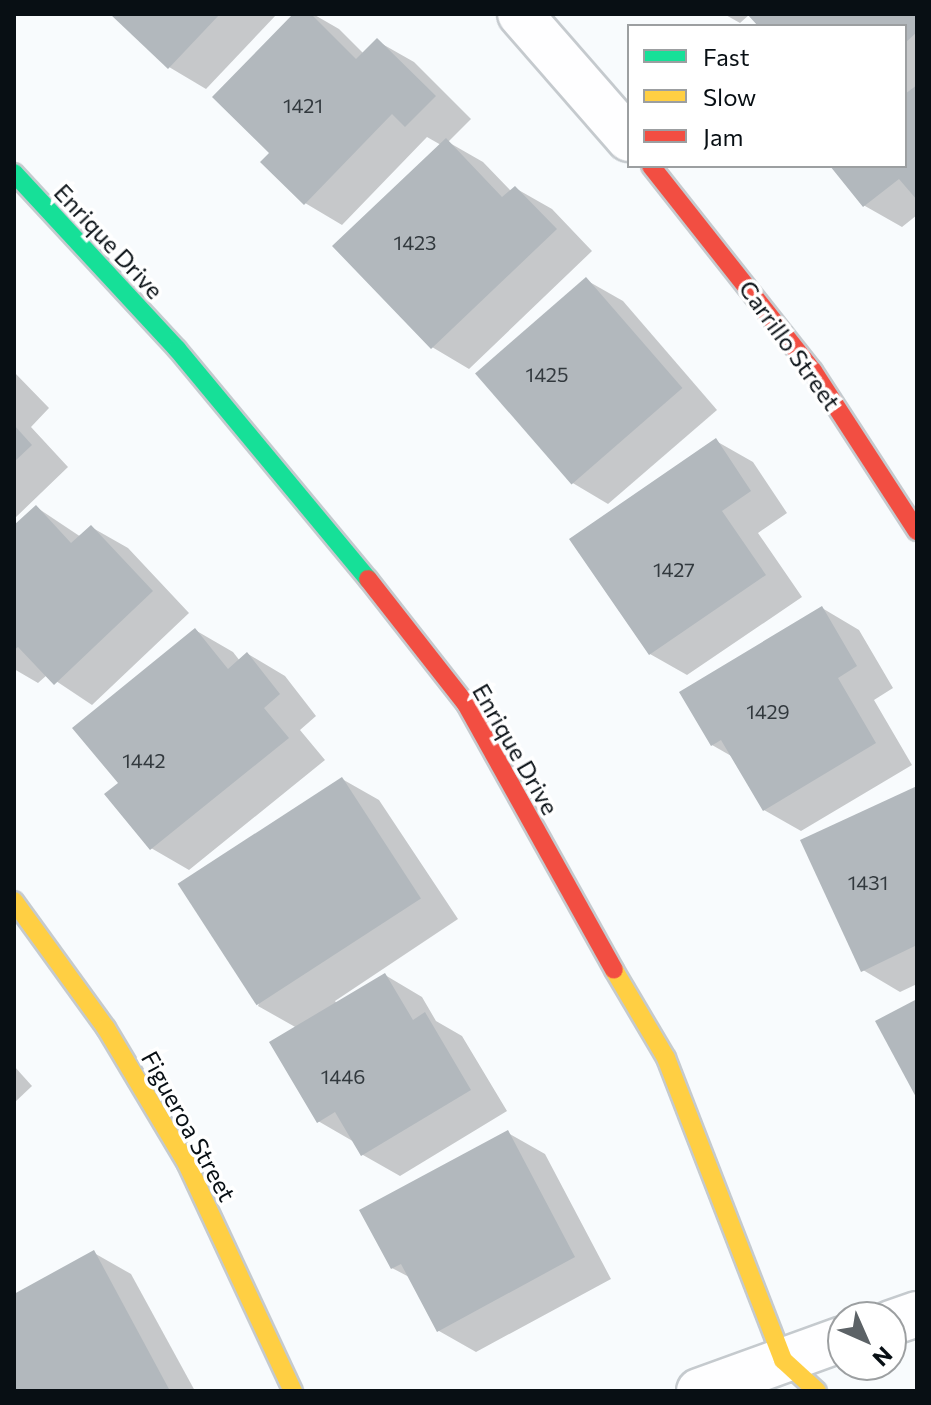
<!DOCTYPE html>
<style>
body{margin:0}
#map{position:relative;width:931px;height:1405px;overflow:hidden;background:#f8fbfd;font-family:Commissioner,sans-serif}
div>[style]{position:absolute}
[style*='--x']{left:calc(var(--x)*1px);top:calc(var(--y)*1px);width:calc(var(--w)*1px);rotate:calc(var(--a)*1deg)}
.shadow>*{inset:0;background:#0003}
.building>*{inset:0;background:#b2b8bd;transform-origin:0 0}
.roads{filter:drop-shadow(2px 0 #c5cace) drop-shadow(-2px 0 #c5cace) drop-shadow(0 2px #c5cace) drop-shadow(0 -2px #c5cace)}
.street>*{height:44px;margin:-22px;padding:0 22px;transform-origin:22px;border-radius:22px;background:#fefeff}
.fast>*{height:18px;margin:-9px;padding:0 9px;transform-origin:9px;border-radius:9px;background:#16e098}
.slow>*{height:18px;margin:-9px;padding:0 9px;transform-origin:9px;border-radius:9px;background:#ffcf43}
.jam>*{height:18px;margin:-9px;padding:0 9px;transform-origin:9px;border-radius:9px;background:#f24e42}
span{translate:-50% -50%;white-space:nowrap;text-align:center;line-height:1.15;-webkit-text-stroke:7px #fff;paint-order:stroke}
.number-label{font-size:20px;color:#32393e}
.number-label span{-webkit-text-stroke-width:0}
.street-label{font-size:24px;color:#080f14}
.frame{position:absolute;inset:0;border:16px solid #080f14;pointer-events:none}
.legend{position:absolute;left:627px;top:24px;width:280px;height:144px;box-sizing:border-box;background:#fff;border:2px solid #9c9fa1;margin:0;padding:10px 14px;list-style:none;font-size:24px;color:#080f14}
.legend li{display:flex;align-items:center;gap:16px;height:40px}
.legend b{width:40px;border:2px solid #9c9fa1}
.north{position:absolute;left:827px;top:1301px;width:80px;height:80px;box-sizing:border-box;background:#fff;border:2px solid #9c9fa1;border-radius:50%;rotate:135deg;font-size:22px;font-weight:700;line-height:32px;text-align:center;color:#080f14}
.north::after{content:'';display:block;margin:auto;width:28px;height:36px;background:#5c6266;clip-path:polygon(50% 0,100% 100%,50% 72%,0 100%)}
</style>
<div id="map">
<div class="shadow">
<i style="clip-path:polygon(113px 14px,277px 14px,206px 89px,169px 67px)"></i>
<i style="clip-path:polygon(296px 14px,313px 14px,339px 29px,364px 54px,377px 41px,414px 62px,471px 119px,448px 142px,483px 162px,511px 191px,515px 188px,552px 209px,592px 251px,469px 369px,432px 347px,441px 145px,427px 137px,342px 225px,305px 203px,272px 153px)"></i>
<i style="clip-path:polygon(724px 14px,750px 14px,740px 23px)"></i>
<i style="clip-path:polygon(750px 14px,917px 14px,917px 215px,902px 227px,865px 206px,832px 166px,905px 166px,905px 26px,761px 26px)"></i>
<i style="clip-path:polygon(586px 280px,623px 301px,717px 410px,608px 504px,571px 482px)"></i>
<i style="clip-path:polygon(14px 372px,49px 408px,31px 427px,68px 467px,14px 519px)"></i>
<i style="clip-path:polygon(716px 441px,753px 462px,787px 513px,758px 533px,802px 597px,687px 675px,650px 654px)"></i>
<i style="clip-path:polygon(36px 507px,81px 537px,91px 527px,128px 548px,189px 613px,92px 705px,47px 675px,38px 683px,14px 669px,14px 528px)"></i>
<i style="clip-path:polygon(822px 608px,859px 630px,893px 688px,874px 700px,912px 765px,801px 831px,764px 810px,733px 757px,712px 745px)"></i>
<i style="clip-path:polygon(195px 630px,233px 652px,240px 661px,248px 654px,285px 676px,316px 716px,300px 730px,325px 760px,189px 870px,151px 848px,120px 783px)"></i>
<i style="clip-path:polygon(342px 779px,379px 800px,458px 919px,335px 1001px,337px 1004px,385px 975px,422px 997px,436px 1021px,462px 1036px,507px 1111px,400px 1176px,363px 1155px,356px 1143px,318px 1121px,297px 1028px,258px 1006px)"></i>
<i style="clip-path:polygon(917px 788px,917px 984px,900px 992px,863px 970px)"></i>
<i style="clip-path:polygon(14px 1066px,32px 1086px,14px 1103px)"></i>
<i style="clip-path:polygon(508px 1133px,545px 1154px,611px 1279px,476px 1352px,439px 1331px,411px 1278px,392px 1268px)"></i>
<i style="clip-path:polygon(94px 1253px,131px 1274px,195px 1391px,14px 1391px,14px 1296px)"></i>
</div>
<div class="building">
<i style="clip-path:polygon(110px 14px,220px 14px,168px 69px)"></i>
<i style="clip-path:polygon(293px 14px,311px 14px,356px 59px,377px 38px,436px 96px,405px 127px,392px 114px,304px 205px,260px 162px,269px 153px,212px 97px)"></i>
<i style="clip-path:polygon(747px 14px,917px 14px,917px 32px,905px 43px,905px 26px,758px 26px)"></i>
<i style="clip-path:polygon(917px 85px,917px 200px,899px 179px,863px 207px,830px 166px,905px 166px,905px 94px)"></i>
<i style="clip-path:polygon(446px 138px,502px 197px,515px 186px,557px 229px,431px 349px,332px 246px)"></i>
<i style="left:586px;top:277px;width:147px;height:147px;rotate:49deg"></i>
<i style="clip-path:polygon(14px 425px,32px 445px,14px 462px)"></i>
<i style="clip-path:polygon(716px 438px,751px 491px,722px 511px,766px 575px,649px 655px,569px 539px)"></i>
<i style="clip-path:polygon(36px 505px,71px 543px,91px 525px,153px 591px,54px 685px,18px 647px,14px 650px,14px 525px)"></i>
<i style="clip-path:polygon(822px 606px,857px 666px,838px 678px,876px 743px,763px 811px,721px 740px,711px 746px,679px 692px)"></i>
<i style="clip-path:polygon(195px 628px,228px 669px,247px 652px,280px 694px,264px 708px,289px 738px,150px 850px,104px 794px,118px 783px,72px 728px)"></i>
<i style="left:342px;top:777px;width:145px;height:196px;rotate:57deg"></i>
<i style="clip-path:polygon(917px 786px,917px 945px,861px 972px,800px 840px)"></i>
<i style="clip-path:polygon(385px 973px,413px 1020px,425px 1012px,471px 1090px,361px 1156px,335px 1112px,317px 1123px,269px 1042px)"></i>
<i style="clip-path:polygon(917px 999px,917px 1099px,875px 1021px)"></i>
<i style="clip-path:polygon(508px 1130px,575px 1257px,437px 1332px,401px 1264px,391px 1269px,359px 1210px)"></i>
<i style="clip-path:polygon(94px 1250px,170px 1391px,14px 1391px,14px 1294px)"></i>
</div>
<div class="roads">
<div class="street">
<i style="--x:520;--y:14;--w:166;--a:48.9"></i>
<i style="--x:891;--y:1323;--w:28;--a:-19"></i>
<i style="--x:699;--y:1391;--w:153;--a:-19.9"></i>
</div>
<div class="fast">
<i style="--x:14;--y:173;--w:240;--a:47.2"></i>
<i style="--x:177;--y:349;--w:299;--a:50.3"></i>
</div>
<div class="slow">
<i style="--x:14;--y:901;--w:157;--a:54.1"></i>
<i style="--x:106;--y:1028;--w:158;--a:59.2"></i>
<i style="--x:187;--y:1164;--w:251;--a:65"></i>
<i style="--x:614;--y:970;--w:102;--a:59.4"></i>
<i style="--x:666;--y:1058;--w:324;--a:68.8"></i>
<i style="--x:783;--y:1360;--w:46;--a:42.4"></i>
</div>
<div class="jam">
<i style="--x:651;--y:166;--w:261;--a:51.7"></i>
<i style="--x:813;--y:371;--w:191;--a:57"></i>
<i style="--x:368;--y:579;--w:159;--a:51.9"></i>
<i style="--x:466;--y:704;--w:304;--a:60.9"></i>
</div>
</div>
<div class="number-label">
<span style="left:303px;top:105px">1421</span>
<span style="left:415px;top:242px">1423</span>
<span style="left:547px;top:374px">1425</span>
<span style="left:674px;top:569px">1427</span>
<span style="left:768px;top:711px">1429</span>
<span style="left:144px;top:760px">1442</span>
<span style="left:868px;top:882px">1431</span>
<span style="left:343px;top:1076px">1446</span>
</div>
<div class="street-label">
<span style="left:109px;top:241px;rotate:47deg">Enrique Drive</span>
<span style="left:790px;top:345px;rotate:54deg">Carrillo Street</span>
<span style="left:516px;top:749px;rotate:60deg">Enrique Drive</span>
<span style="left:189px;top:1126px;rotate:61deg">Figueroa Street</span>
</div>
<div class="frame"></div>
<ul class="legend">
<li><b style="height:10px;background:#16e098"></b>Fast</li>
<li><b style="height:10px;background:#ffcf43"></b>Slow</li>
<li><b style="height:10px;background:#f24e42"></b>Jam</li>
</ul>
<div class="north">N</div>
</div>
